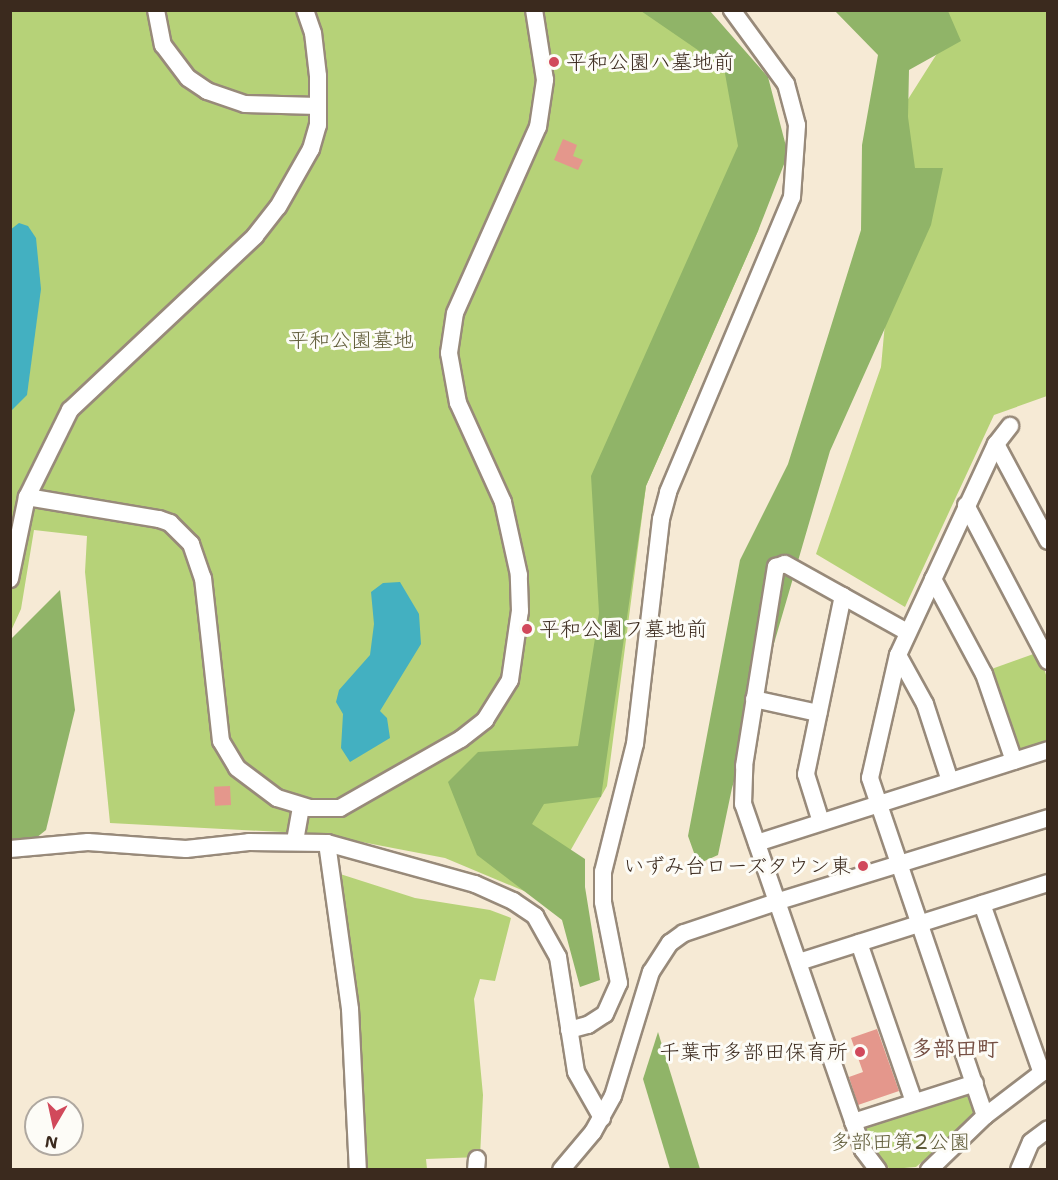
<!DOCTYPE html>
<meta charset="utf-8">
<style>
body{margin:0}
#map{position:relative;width:1058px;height:1180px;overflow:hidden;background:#f6ead5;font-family:"Shantell Sans","Klee One",sans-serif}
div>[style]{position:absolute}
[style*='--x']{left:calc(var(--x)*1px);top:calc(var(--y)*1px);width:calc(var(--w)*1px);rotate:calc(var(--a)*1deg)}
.green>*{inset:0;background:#b6d278}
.forest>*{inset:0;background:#90b468}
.water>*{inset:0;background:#43b0c1}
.building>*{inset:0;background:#e4978c;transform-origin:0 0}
.roads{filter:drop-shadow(2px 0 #988a7a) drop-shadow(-2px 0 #988a7a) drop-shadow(0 2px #988a7a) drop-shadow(0 -2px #988a7a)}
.minor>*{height:16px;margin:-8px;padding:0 8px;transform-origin:8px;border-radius:8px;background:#fff}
.dots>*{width:16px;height:16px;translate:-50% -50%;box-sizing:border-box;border:3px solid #fdfcf7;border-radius:50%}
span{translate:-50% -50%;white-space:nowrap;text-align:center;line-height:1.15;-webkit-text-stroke:6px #fdfcf7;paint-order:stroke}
.poi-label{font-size:21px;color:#3b2a1e}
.left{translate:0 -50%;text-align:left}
.right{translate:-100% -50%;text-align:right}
.park-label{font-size:21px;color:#605c39}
.neighbourhood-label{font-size:22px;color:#765044;font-weight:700}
.frame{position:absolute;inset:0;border:12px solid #3b2a1e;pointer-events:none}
.north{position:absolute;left:24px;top:1096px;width:60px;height:60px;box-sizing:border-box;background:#fdfcf7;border:2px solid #afa8a0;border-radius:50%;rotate:189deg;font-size:16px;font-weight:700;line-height:24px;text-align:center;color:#3b2a1e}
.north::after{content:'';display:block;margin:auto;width:21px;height:27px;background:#d1495b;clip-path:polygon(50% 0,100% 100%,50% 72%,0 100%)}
</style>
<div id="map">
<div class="green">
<i style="clip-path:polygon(11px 11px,685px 11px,754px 85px,777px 162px,758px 231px,646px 486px,607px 786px,543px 899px,445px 858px,320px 834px,110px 823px,85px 572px,87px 536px,34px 530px,21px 609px,11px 631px)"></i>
<i style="clip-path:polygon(940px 11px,1047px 11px,1047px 396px,994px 415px,905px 607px,816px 554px,881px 367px,905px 104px,950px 33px)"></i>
<i style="clip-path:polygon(1039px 652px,1047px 678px,1047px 746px,1018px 755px,986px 671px)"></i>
<i style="clip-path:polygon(337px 873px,415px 898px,490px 910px,511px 918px,495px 981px,480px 979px,474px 999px,483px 1095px,480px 1157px,426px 1159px,427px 1169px,362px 1169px)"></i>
<i style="clip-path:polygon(967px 1090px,976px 1109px,976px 1116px,916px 1167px,892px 1169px,881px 1165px,869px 1152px,863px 1124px)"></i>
</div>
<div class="forest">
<i style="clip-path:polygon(641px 11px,710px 11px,768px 77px,788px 154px,758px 231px,646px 486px,601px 797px,544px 804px,532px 824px,585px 859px,585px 887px,600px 980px,580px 987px,562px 920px,477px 855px,448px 782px,478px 752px,578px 746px,599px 613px,591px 476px,738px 146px,724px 68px)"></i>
<i style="clip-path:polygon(835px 11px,948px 11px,961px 41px,909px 70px,908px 117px,915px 168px,943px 168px,931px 225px,830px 451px,732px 788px,718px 855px,698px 864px,688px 836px,740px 560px,788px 464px,861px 230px,862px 145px,878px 55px)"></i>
<i style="clip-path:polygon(60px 590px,75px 710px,46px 830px,11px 858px,11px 639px)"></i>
<i style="clip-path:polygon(658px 1032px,700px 1169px,670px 1169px,643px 1079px)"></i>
</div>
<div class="water">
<i style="clip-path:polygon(19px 223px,28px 226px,36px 238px,41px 289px,27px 395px,11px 411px,10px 230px)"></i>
<i style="clip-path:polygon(400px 582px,419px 614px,421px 644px,380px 711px,387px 718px,390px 738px,350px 762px,341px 748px,343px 714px,336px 702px,339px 690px,370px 655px,374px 624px,371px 592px,383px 583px)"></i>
</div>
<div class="building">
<i style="clip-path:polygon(563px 139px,577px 145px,573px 156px,583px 160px,578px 170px,554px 160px)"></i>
<i style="left:230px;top:786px;width:19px;height:16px;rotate:87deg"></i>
<i style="clip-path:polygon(877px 1029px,899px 1091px,858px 1105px,849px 1077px,863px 1072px,851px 1038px)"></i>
</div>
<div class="roads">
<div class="minor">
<i style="--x:156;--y:10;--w:36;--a:79"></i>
<i style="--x:163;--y:45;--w:41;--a:52.9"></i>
<i style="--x:188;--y:78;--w:23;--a:34"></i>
<i style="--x:207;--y:91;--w:40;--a:18.9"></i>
<i style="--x:245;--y:104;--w:73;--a:1.6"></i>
<i style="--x:996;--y:444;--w:110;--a:61.8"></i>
<i style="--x:27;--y:497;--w:134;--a:9.5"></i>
<i style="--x:159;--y:519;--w:12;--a:20"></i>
<i style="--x:170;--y:523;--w:30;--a:45"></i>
<i style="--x:191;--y:544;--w:36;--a:71"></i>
<i style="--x:203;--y:578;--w:164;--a:83.7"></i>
<i style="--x:221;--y:741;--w:31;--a:59"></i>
<i style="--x:237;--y:768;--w:50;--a:36.9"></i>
<i style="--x:277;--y:798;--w:34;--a:17"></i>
<i style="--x:309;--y:808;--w:31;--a:0"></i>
<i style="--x:340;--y:808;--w:139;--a:-29.7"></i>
<i style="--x:461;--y:739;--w:31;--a:-38"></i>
<i style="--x:485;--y:720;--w:47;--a:-58"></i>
<i style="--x:510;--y:680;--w:70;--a:-81.8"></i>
<i style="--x:520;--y:611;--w:36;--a:-92"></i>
<i style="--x:519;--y:575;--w:75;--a:-102.4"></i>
<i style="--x:503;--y:502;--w:109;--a:-114.4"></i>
<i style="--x:458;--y:403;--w:51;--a:-100.2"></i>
<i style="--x:449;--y:353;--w:40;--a:-81.5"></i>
<i style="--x:455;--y:313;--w:204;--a:-66"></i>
<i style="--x:538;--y:127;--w:48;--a:-81.5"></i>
<i style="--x:545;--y:80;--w:71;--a:-98.9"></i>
<i style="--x:966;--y:505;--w:176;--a:62.3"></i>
<i style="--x:10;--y:579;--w:84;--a:-78.3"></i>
<i style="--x:27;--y:497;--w:97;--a:-63.7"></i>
<i style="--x:70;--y:410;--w:254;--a:-43.2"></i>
<i style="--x:255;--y:236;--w:37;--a:-52"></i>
<i style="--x:278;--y:207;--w:67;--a:-60.4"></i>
<i style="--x:311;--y:149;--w:25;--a:-74"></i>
<i style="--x:318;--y:125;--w:49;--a:-90"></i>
<i style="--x:318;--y:76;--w:43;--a:-96.6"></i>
<i style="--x:313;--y:33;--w:24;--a:-109"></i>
<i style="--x:933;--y:579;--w:108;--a:61.8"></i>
<i style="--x:984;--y:674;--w:92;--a:71"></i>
<i style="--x:898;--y:655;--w:56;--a:61.1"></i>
<i style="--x:925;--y:704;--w:81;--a:72"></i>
<i style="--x:754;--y:699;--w:66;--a:12.3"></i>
<i style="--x:821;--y:822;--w:50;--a:-107.4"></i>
<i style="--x:806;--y:774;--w:182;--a:-78.3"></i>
<i style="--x:295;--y:841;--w:35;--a:-80"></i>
<i style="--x:327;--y:843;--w:168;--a:82.1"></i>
<i style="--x:350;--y:1009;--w:161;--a:87.2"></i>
<i style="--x:757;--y:843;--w:305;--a:-17.7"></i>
<i style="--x:10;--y:849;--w:78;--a:-5.1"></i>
<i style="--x:88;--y:842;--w:98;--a:4.1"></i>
<i style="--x:186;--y:849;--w:63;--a:-6.3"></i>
<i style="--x:249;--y:842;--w:78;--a:0.7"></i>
<i style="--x:327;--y:843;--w:154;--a:15.5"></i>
<i style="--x:475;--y:884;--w:42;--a:24.1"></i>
<i style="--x:513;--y:901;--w:27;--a:34"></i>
<i style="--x:535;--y:916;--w:47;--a:60.7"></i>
<i style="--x:558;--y:957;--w:116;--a:81.1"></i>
<i style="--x:576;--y:1072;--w:53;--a:60.5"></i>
<i style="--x:982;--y:904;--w:179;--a:70.5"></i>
<i style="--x:859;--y:943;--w:168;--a:70.9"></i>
<i style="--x:799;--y:962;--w:261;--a:-17.6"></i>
<i style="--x:569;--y:1030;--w:20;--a:-15"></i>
<i style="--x:588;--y:1025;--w:20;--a:-33"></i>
<i style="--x:605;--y:1014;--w:34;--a:-66"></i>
<i style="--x:619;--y:983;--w:83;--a:-101.2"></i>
<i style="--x:603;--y:902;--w:30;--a:-90"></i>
<i style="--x:603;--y:872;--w:132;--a:-76"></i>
<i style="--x:635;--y:744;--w:226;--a:-83.4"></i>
<i style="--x:661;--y:519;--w:28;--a:-75"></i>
<i style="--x:668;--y:492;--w:320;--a:-67.2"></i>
<i style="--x:792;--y:197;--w:72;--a:-86"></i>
<i style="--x:797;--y:125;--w:42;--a:-105"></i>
<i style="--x:786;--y:84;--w:92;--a:-126.1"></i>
<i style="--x:985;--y:1116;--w:357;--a:-108.8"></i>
<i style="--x:870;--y:778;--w:126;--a:-77.2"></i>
<i style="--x:898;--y:655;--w:233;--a:-65.1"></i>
<i style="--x:996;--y:444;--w:23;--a:-52"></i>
<i style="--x:853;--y:1122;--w:128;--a:-17.7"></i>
<i style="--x:476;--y:1170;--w:11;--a:-85"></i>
<i style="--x:561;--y:1170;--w:50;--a:-49.9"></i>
<i style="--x:593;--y:1132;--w:41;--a:-60.9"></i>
<i style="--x:613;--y:1096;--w:130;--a:-73"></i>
<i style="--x:651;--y:972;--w:35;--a:-57"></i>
<i style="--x:670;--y:943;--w:17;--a:-36"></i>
<i style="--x:684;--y:933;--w:100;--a:-18.6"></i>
<i style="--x:779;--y:901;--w:282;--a:-17.1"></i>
<i style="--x:878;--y:1170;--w:25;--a:-127"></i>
<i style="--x:863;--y:1150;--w:366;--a:-109.1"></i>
<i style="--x:743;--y:804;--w:38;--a:-88"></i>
<i style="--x:744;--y:766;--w:202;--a:-80.9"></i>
<i style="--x:776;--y:567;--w:9;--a:-18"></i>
<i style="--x:785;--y:564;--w:140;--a:29.1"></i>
<i style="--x:929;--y:1170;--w:78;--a:-44"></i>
<i style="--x:985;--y:1116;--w:79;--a:-37.3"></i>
<i style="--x:1019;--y:1170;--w:30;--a:-67"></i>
<i style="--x:1031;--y:1142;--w:21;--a:-37"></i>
</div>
</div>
<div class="dots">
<i style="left:554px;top:62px;background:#d1495b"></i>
<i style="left:527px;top:629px;background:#d1495b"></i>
<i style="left:863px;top:866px;background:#d1495b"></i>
<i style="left:860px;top:1052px;background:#d1495b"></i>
</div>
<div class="poi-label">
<span class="left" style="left:566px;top:62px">平和公園ハ墓地前</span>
<span class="left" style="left:539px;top:629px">平和公園フ墓地前</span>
<span class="right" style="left:851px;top:866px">いずみ台ローズタウン東</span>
<span class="right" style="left:848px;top:1052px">千葉市多部田保育所</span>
</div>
<div class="park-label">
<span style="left:351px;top:340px">平和公園墓地</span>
<span style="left:900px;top:1142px">多部田第2公園</span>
</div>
<div class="neighbourhood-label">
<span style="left:955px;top:1049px">多部田町</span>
</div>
<div class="frame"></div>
<div class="north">N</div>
</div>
